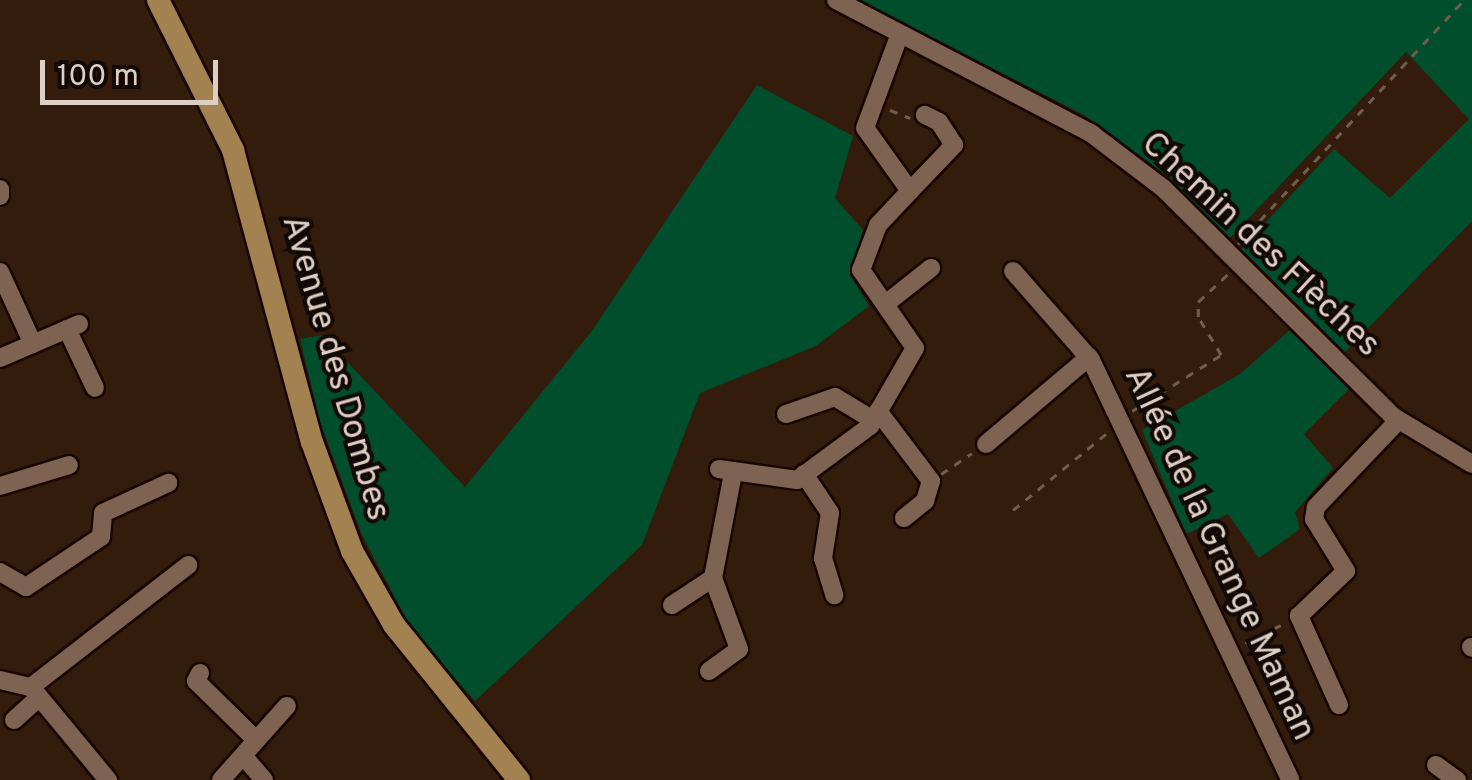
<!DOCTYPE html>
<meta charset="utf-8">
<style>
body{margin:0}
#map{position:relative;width:1472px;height:780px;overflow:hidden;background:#331c0c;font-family:Overpass,sans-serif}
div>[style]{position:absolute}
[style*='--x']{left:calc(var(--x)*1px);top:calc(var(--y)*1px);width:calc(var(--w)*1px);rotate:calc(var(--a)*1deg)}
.green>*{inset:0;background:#004e2c}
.path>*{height:2.5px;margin-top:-1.25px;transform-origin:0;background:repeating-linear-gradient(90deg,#715d4f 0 8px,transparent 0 16px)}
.roads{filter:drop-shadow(2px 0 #190600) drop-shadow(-2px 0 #190600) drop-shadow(0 2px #190600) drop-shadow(0 -2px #190600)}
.minor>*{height:18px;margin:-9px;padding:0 9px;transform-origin:9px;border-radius:9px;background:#7e6352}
.major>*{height:22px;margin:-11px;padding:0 11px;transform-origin:11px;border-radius:11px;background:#a28251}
span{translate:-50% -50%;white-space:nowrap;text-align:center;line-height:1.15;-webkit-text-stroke:8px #130904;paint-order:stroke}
.street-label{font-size:35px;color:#decfc5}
.scale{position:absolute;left:40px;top:60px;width:178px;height:45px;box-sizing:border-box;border:5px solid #decfc5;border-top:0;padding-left:12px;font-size:30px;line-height:35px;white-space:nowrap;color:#decfc5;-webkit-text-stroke:8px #130904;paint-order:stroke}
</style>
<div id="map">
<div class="green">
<i style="clip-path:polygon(859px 0,1472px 0,1472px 221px,1345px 352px,1241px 249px,1334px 149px,1390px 198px,1469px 119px,1406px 52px,1230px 238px,1163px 173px,1084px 115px)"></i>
<i style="clip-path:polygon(757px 85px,853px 136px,835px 198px,863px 230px,850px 275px,869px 306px,816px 346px,700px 393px,642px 545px,475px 701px,412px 630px,362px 535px,320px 422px,300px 339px,322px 335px,465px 487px,591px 332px)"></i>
<i style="clip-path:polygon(1292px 328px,1351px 387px,1304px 434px,1333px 468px,1295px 512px,1300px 529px,1259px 558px,1228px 514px,1186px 534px,1142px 430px,1240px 374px)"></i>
</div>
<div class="path">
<i style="--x:890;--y:110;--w:22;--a:22"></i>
<i style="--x:1238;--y:244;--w:333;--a:-47.2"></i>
<i style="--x:1132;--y:411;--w:105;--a:-32.2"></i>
<i style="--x:1221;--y:355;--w:44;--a:-121.2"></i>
<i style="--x:1198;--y:317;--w:15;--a:-90"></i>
<i style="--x:1198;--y:302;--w:41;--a:-43"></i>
<i style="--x:941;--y:474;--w:37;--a:-34"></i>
<i style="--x:1013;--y:510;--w:122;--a:-39.3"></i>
<i style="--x:1245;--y:643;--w:47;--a:-26.6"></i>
</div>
<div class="roads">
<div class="minor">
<i style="--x:836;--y:0;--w:289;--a:27.6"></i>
<i style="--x:1092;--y:134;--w:89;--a:37.3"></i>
<i style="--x:1163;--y:188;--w:325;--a:44.8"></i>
<i style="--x:1394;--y:417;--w:91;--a:31.1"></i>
<i style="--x:0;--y:189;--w:7;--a:90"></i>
<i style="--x:910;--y:191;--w:64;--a:-46.3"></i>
<i style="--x:954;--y:145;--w:27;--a:-123"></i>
<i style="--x:939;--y:122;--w:16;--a:-153"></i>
<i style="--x:1013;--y:271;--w:118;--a:48.8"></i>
<i style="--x:1091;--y:360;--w:465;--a:64.6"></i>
<i style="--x:0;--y:272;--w:79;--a:65.4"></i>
<i style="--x:888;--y:302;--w:55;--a:-38.3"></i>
<i style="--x:67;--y:329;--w:65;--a:64.6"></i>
<i style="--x:0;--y:358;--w:86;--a:-23.3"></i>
<i style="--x:878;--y:411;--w:88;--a:52.9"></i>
<i style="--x:931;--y:481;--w:21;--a:107"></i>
<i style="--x:925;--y:501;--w:27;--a:141"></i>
<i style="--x:786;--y:414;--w:52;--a:-19.1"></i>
<i style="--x:835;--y:397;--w:44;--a:31.2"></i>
<i style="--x:986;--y:444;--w:135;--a:-40.2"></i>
<i style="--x:719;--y:469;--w:79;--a:8"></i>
<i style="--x:797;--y:480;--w:91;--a:-36.5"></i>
<i style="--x:870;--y:426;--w:90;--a:-60"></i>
<i style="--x:915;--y:348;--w:95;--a:-124.7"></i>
<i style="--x:861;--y:270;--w:48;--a:-69.3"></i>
<i style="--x:878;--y:225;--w:47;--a:-46.7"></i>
<i style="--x:910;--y:191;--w:77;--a:-125.5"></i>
<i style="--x:865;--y:128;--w:98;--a:-69.7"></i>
<i style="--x:804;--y:474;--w:47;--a:56.3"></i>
<i style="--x:830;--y:513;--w:46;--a:98.8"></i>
<i style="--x:823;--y:558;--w:39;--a:73"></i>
<i style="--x:0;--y:486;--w:72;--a:-16.9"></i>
<i style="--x:0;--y:572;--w:30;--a:30"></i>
<i style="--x:26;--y:587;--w:90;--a:-33.7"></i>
<i style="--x:101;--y:537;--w:24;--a:-85"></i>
<i style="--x:103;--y:513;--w:72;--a:-24.8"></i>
<i style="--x:672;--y:605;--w:49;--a:-33.4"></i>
<i style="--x:1471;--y:647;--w:1;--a:45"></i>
<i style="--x:709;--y:671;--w:37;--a:-36"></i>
<i style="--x:739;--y:649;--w:76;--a:-110.1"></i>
<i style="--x:713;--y:578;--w:107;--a:-79.2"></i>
<i style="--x:200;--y:673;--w:9;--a:117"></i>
<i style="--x:196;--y:681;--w:83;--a:44.5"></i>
<i style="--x:0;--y:680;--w:32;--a:13"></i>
<i style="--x:31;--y:687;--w:121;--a:50.4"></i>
<i style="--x:31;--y:687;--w:199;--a:-37.8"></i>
<i style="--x:1339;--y:705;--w:98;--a:-114.2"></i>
<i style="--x:1299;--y:616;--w:65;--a:-43.8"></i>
<i style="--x:1346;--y:571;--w:61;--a:-121.6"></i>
<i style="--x:1314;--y:519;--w:12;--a:-81"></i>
<i style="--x:1316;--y:507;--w:119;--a:-46.4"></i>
<i style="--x:14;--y:720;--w:28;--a:-42"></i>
<i style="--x:245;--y:758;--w:29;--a:49"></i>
<i style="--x:1436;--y:765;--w:26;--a:36"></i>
<i style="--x:221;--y:780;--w:99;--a:-48.3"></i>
</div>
<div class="major">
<i style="--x:158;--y:0;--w:168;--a:63.4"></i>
<i style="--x:233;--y:150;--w:302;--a:74.9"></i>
<i style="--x:312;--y:442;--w:116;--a:69.8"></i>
<i style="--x:352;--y:551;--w:85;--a:60.4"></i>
<i style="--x:394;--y:625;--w:199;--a:51.1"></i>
</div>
</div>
<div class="street-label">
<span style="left:1260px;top:245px;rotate:43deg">Chemin des Flèches</span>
<span style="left:335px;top:368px;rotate:74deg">Avenue des Dombes</span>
<span style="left:1219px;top:554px;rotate:65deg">Allée de la Grange Maman</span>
</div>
<div class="scale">100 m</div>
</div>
